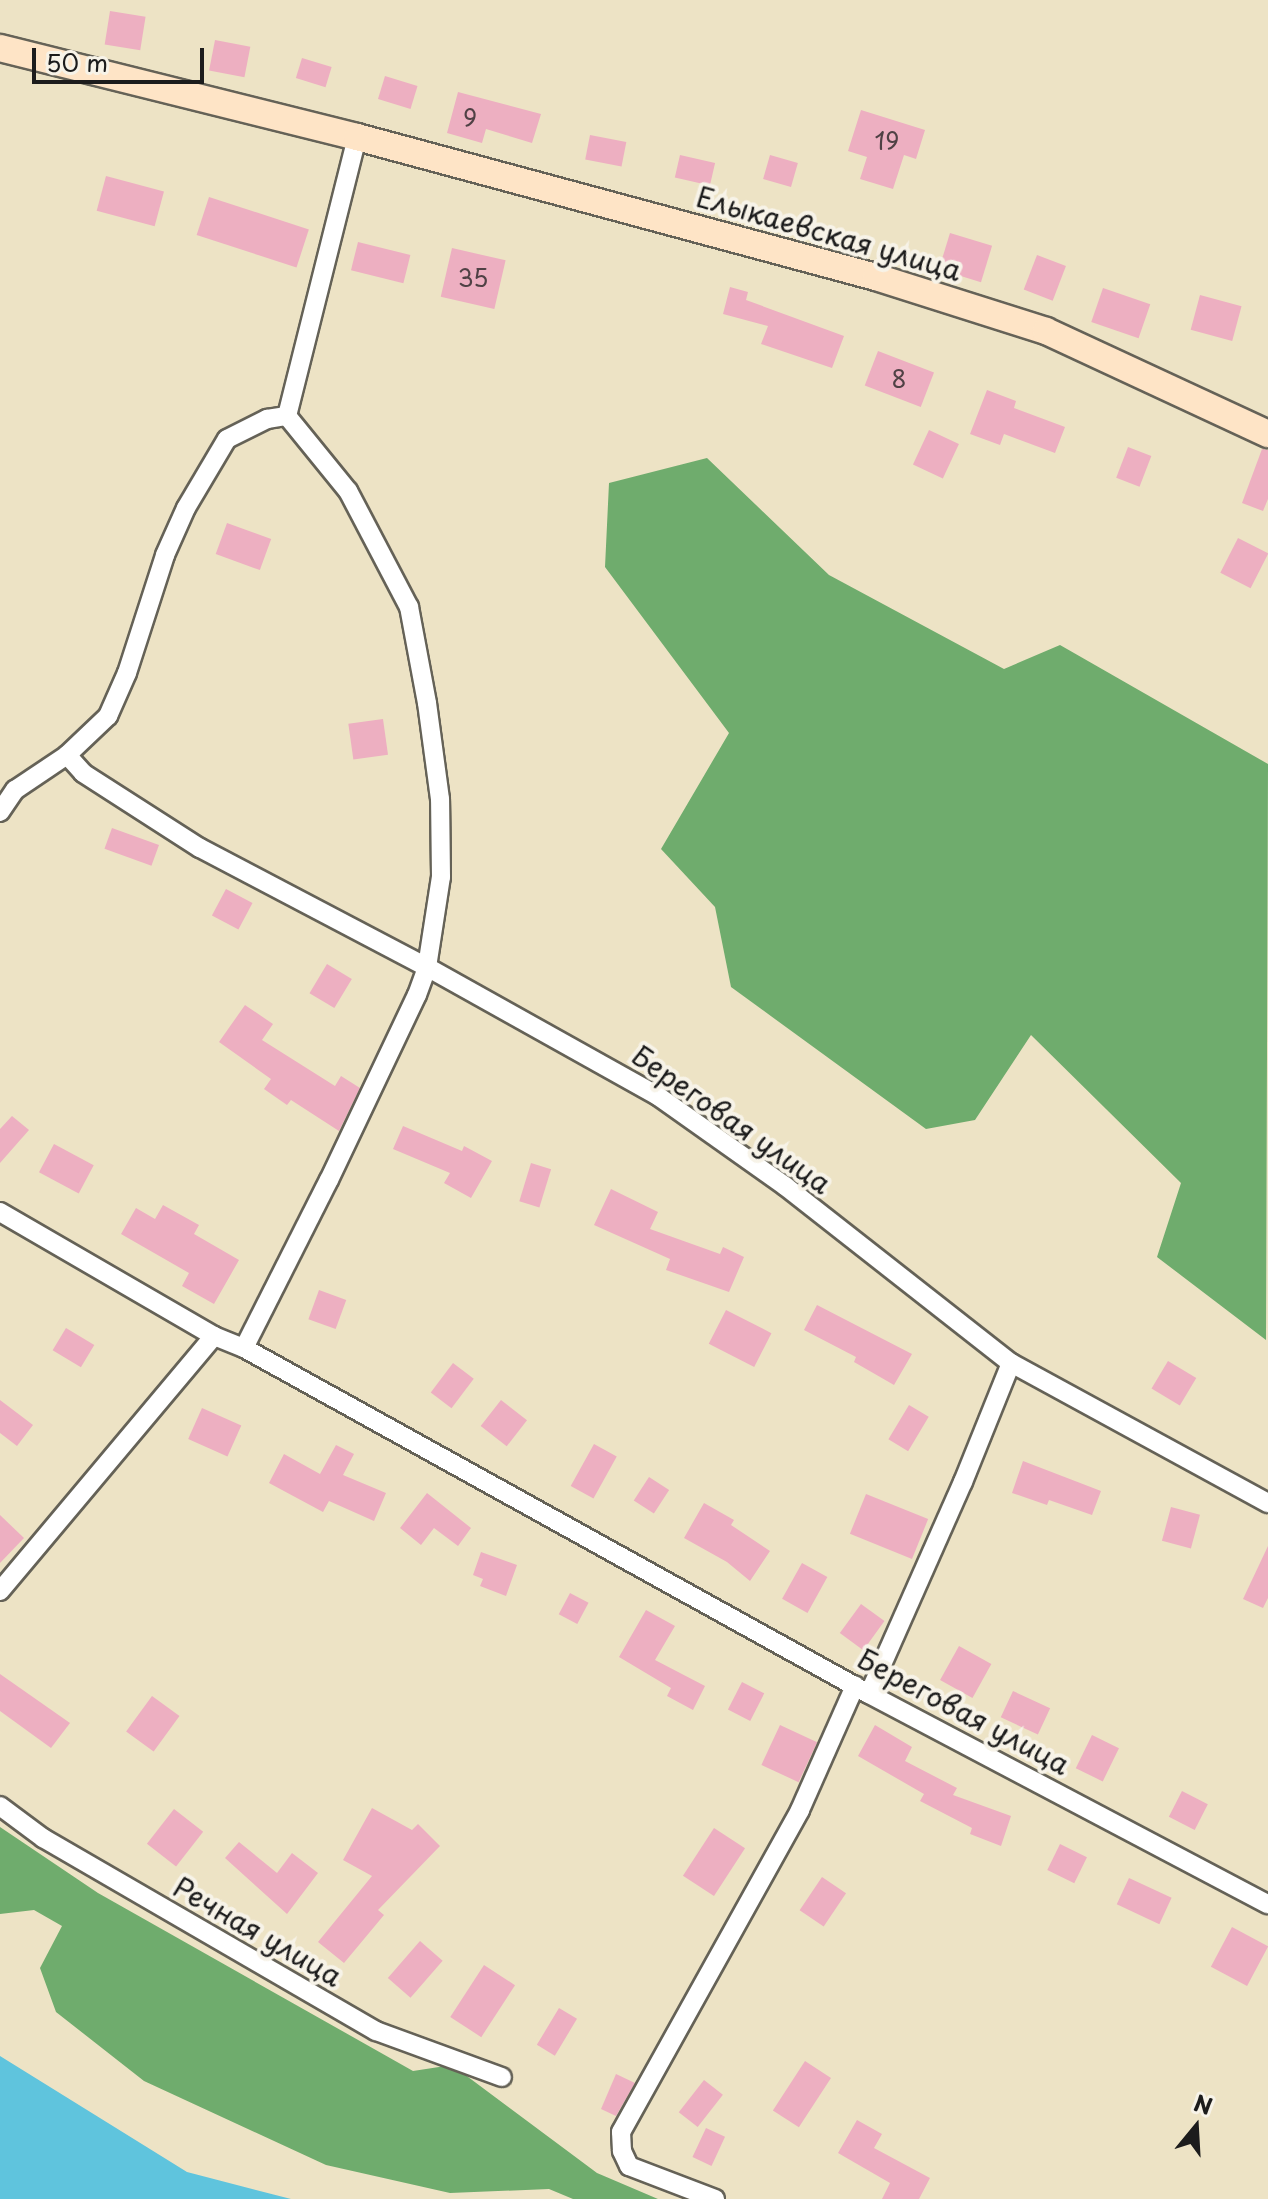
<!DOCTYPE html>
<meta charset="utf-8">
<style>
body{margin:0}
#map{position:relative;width:1268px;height:2199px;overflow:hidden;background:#ede3c5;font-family:"Playpen Sans",sans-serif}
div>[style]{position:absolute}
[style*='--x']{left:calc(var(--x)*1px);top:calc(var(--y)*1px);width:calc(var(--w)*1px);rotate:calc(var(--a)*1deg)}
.forest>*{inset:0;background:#6fac6d}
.water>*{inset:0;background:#5fc4dd}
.building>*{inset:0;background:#edafc1;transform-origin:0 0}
.roads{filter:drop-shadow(2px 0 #656257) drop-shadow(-2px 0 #656257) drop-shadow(0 2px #656257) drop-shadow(0 -2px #656257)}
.street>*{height:18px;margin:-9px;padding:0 9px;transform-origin:9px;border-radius:9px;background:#fff}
.secondary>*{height:26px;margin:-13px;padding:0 13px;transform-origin:13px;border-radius:13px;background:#fee4c6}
span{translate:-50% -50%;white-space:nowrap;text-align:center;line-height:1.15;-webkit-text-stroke:8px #f7f3e8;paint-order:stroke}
.number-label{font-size:24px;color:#504145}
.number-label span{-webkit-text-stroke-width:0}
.street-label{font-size:28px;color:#1c1c1c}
.north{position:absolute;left:1156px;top:2087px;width:80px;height:80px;-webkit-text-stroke:6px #f7f3e8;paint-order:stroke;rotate:18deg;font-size:22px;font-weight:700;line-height:32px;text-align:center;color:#1c1c1c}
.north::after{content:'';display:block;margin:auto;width:28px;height:36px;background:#1c1c1c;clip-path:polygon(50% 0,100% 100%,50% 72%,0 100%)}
.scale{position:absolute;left:32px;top:48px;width:172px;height:36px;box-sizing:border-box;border:4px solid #1c1c1c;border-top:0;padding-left:10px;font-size:24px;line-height:28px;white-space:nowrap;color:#1c1c1c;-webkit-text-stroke:6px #f7f3e8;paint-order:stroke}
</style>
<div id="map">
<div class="forest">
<i style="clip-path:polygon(707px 458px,829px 575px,1004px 669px,1060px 645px,1268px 764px,1266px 1340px,1157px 1257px,1181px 1183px,1031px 1035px,975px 1120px,926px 1129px,731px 987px,715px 907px,661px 849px,729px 733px,605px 567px,609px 483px)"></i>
<i style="clip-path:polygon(0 1827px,98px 1893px,413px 2071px,452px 2065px,597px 2173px,658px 2199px,573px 2199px,549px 2189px,450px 2193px,326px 2165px,144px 2081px,56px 2012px,40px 1968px,62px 1926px,34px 1910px,0 1914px)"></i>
</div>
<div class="water">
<i style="clip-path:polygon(0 2056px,187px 2172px,291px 2199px,0 2199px)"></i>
</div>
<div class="building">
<i style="left:110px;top:11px;width:36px;height:34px;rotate:9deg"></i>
<i style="left:215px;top:40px;width:36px;height:31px;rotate:11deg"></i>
<i style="left:302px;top:58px;width:31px;height:21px;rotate:17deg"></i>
<i style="left:385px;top:76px;width:34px;height:24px;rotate:17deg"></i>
<i style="clip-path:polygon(458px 92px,541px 114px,532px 143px,486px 129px,482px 143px,447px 133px)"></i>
<i style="clip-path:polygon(861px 110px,925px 130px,916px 159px,904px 155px,893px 189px,860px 179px,867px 157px,848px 151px)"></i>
<i style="left:590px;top:135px;width:37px;height:25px;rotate:11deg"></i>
<i style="left:680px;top:155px;width:36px;height:23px;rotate:13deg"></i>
<i style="left:770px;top:155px;width:29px;height:25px;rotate:16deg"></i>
<i style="left:106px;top:176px;width:60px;height:36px;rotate:15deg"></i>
<i style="left:209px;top:197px;width:105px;height:40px;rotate:18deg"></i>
<i style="left:950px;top:233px;width:44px;height:38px;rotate:17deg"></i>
<i style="left:358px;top:242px;width:54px;height:29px;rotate:14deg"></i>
<i style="left:452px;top:248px;width:55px;height:50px;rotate:13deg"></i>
<i style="left:1037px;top:255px;width:31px;height:37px;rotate:21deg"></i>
<i style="clip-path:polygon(730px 287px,748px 292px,746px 300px,844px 336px,832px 368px,761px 344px,768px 326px,723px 314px)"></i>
<i style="left:1103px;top:288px;width:50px;height:36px;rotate:19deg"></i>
<i style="left:1200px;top:295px;width:43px;height:36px;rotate:15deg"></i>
<i style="left:878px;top:351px;width:60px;height:37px;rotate:21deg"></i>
<i style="clip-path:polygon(987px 390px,1016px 401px,1014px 408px,1065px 427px,1055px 453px,1004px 434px,1000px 445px,970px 434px)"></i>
<i style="left:929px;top:430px;width:33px;height:38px;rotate:25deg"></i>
<i style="left:1128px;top:447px;width:25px;height:33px;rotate:21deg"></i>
<i style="clip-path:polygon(1262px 449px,1268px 450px,1268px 499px,1263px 511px,1242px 503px)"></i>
<i style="left:227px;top:523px;width:47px;height:33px;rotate:20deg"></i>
<i style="left:1238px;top:538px;width:34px;height:39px;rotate:27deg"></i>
<i style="left:383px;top:719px;width:36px;height:35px;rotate:82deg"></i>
<i style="left:112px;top:828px;width:50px;height:22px;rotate:20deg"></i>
<i style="left:226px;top:889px;width:30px;height:30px;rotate:28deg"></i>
<i style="left:327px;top:964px;width:29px;height:34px;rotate:31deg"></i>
<i style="clip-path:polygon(245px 1005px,273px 1024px,262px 1040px,335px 1086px,341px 1076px,360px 1088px,339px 1131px,291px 1100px,287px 1105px,264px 1089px,271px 1079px,219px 1042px)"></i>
<i style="clip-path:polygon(12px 1116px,29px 1130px,0 1163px,0 1129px)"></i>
<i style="clip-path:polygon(403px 1126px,462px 1151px,464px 1146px,492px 1161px,471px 1198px,444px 1183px,450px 1173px,393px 1149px)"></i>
<i style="left:54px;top:1144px;width:45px;height:32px;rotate:28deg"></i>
<i style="left:531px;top:1163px;width:21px;height:40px;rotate:17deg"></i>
<i style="clip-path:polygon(611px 1189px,658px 1212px,650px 1229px,720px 1254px,723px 1247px,744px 1257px,729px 1292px,666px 1270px,670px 1259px,594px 1225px)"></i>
<i style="clip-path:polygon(163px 1205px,199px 1225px,194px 1234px,239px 1260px,214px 1304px,182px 1286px,189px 1273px,121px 1234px,136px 1208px,155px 1219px)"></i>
<i style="left:319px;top:1290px;width:29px;height:31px;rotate:20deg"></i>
<i style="clip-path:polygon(817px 1305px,912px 1354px,894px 1385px,854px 1362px,856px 1357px,804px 1330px)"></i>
<i style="left:726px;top:1310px;width:51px;height:38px;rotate:27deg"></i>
<i style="left:66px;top:1328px;width:33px;height:26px;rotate:31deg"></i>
<i style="left:1168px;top:1361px;width:33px;height:32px;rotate:31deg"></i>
<i style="left:453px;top:1363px;width:26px;height:37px;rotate:37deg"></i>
<i style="clip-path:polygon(0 1400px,33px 1425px,17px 1446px,0 1433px)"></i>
<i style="left:501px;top:1400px;width:33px;height:33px;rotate:38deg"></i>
<i style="left:909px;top:1405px;width:23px;height:40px;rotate:31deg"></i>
<i style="left:202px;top:1408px;width:43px;height:34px;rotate:24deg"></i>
<i style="left:594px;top:1444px;width:26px;height:48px;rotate:29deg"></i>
<i style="clip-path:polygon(336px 1445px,354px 1454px,343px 1475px,386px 1493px,374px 1521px,329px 1501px,323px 1512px,269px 1483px,284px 1454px,320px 1474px)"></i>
<i style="clip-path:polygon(1023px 1461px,1101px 1491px,1092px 1515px,1049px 1500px,1047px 1505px,1012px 1493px)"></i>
<i style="left:649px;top:1477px;width:24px;height:28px;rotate:33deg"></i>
<i style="clip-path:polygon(427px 1493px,471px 1528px,458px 1546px,434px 1528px,421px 1545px,400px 1528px)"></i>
<i style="left:866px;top:1494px;width:67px;height:43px;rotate:22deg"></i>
<i style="clip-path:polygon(704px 1503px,734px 1520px,731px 1525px,770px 1551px,750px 1581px,727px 1562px,684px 1538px)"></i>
<i style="left:1171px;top:1507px;width:30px;height:35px;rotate:15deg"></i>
<i style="clip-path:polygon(0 1515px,24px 1538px,0 1563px)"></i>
<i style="clip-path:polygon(1268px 1546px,1268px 1598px,1263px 1608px,1243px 1599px)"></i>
<i style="clip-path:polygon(481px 1552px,517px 1565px,506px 1596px,480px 1586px,483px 1579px,473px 1575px)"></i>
<i style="left:802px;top:1563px;width:29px;height:41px;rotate:29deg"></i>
<i style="left:570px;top:1593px;width:21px;height:24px;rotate:28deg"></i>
<i style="left:861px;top:1604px;width:29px;height:36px;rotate:36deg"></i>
<i style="clip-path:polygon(646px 1610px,675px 1626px,655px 1660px,705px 1686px,693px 1710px,667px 1696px,671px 1688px,619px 1657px)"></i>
<i style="left:959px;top:1646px;width:37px;height:39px;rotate:29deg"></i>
<i style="clip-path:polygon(0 1674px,70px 1723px,51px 1748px,0 1711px)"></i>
<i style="left:742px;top:1682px;width:25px;height:31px;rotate:27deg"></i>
<i style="left:1013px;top:1691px;width:41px;height:29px;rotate:25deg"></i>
<i style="left:152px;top:1696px;width:34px;height:44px;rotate:36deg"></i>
<i style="left:780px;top:1725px;width:41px;height:44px;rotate:25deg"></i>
<i style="clip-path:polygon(875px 1725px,912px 1747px,905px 1761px,957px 1788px,953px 1795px,1011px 1816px,1001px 1846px,970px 1834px,972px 1828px,920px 1801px,924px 1794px,858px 1756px)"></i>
<i style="left:1092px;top:1735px;width:30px;height:37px;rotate:26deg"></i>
<i style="left:1182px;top:1791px;width:29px;height:29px;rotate:27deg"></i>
<i style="clip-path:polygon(372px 1808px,412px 1830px,418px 1824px,440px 1846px,378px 1910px,384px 1915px,344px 1963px,318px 1942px,372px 1876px,343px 1860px)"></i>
<i style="left:174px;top:1809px;width:37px;height:44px;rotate:38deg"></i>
<i style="left:714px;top:1828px;width:37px;height:57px;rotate:33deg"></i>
<i style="clip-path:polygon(239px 1842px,277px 1873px,292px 1853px,318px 1873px,287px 1914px,225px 1858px)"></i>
<i style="left:1060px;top:1844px;width:30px;height:29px;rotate:26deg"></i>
<i style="left:822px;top:1877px;width:29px;height:40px;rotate:34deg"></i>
<i style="left:1129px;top:1878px;width:47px;height:29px;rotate:25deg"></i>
<i style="left:1232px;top:1927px;width:41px;height:45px;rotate:28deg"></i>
<i style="left:420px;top:1941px;width:30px;height:49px;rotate:41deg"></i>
<i style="left:484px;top:1965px;width:37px;height:62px;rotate:33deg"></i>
<i style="left:559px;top:2008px;width:21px;height:43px;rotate:31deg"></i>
<i style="left:805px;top:2061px;width:31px;height:59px;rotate:33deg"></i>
<i style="clip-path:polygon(616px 2074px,635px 2083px,616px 2116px,601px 2109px)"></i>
<i style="left:704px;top:2080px;width:24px;height:41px;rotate:38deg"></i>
<i style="clip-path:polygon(857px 2120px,882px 2134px,874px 2148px,930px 2178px,919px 2199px,882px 2199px,890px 2183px,838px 2153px)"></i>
<i style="left:706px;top:2128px;width:21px;height:32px;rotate:25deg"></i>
</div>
<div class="roads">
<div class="street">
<i style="--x:67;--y:755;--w:24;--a:48"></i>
<i style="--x:83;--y:773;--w:139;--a:32.7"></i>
<i style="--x:200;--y:848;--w:256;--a:27.7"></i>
<i style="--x:427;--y:967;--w:265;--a:29.2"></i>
<i style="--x:658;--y:1096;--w:156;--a:35.3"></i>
<i style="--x:785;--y:1186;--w:287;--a:38.1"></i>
<i style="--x:1011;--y:1363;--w:293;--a:28.6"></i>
<i style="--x:0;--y:812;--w:27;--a:-56"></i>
<i style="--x:15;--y:790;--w:63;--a:-33.9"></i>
<i style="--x:67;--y:755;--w:57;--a:-43.6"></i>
<i style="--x:108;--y:716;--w:47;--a:-66.2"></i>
<i style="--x:127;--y:673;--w:124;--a:-72.1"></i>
<i style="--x:165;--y:555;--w:51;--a:-65.9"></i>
<i style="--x:186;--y:508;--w:80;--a:-59.3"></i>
<i style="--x:227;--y:439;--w:45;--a:-26.6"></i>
<i style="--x:267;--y:419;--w:20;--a:-9"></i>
<i style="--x:0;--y:1212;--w:247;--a:30.1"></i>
<i style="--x:214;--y:1336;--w:32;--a:22"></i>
<i style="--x:244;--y:1348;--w:714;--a:28.97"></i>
<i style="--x:869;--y:1694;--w:451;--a:27.8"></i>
<i style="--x:244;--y:1348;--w:188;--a:-63.2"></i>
<i style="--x:329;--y:1180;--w:205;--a:-64.6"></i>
<i style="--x:417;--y:995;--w:30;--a:-70"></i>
<i style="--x:427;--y:967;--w:91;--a:-81.2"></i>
<i style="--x:441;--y:877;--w:78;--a:-90.7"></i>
<i style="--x:440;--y:799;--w:97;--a:-97.7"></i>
<i style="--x:427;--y:703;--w:98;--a:-100.6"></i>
<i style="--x:409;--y:607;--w:131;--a:-117.7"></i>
<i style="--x:348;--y:491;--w:97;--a:-129.1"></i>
<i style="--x:287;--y:416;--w:288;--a:-75.9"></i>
<i style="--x:0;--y:1591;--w:333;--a:-50"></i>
<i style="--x:869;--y:1694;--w:232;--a:-66.1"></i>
<i style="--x:963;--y:1482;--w:128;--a:-68"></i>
<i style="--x:0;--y:1806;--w:54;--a:36.7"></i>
<i style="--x:43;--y:1838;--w:385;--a:30.1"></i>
<i style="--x:376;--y:2031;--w:134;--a:20.1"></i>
<i style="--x:715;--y:2199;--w:92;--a:-159"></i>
<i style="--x:629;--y:2166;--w:17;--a:-115"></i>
<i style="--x:622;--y:2151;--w:19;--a:-93"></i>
<i style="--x:621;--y:2132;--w:368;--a:-60.9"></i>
<i style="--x:800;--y:1810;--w:136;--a:-66.1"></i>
</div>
<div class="secondary">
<i style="--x:0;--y:48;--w:368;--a:14"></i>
<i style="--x:357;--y:137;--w:538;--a:15.1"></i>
<i style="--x:876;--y:277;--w:178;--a:17.6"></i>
<i style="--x:1046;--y:331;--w:245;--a:24.9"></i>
</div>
</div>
<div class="number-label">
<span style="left:470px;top:118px">9</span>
<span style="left:887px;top:141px">19</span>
<span style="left:473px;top:278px">35</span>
<span style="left:899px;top:379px">8</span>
</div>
<div class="street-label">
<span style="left:829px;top:233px;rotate:16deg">Елыкаевская улица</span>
<span style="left:732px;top:1119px;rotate:35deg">Береговая улица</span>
<span style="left:964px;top:1711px;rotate:28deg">Береговая улица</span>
<span style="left:258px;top:1931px;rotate:30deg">Речная улица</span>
</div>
<div class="north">N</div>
<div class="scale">50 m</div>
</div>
